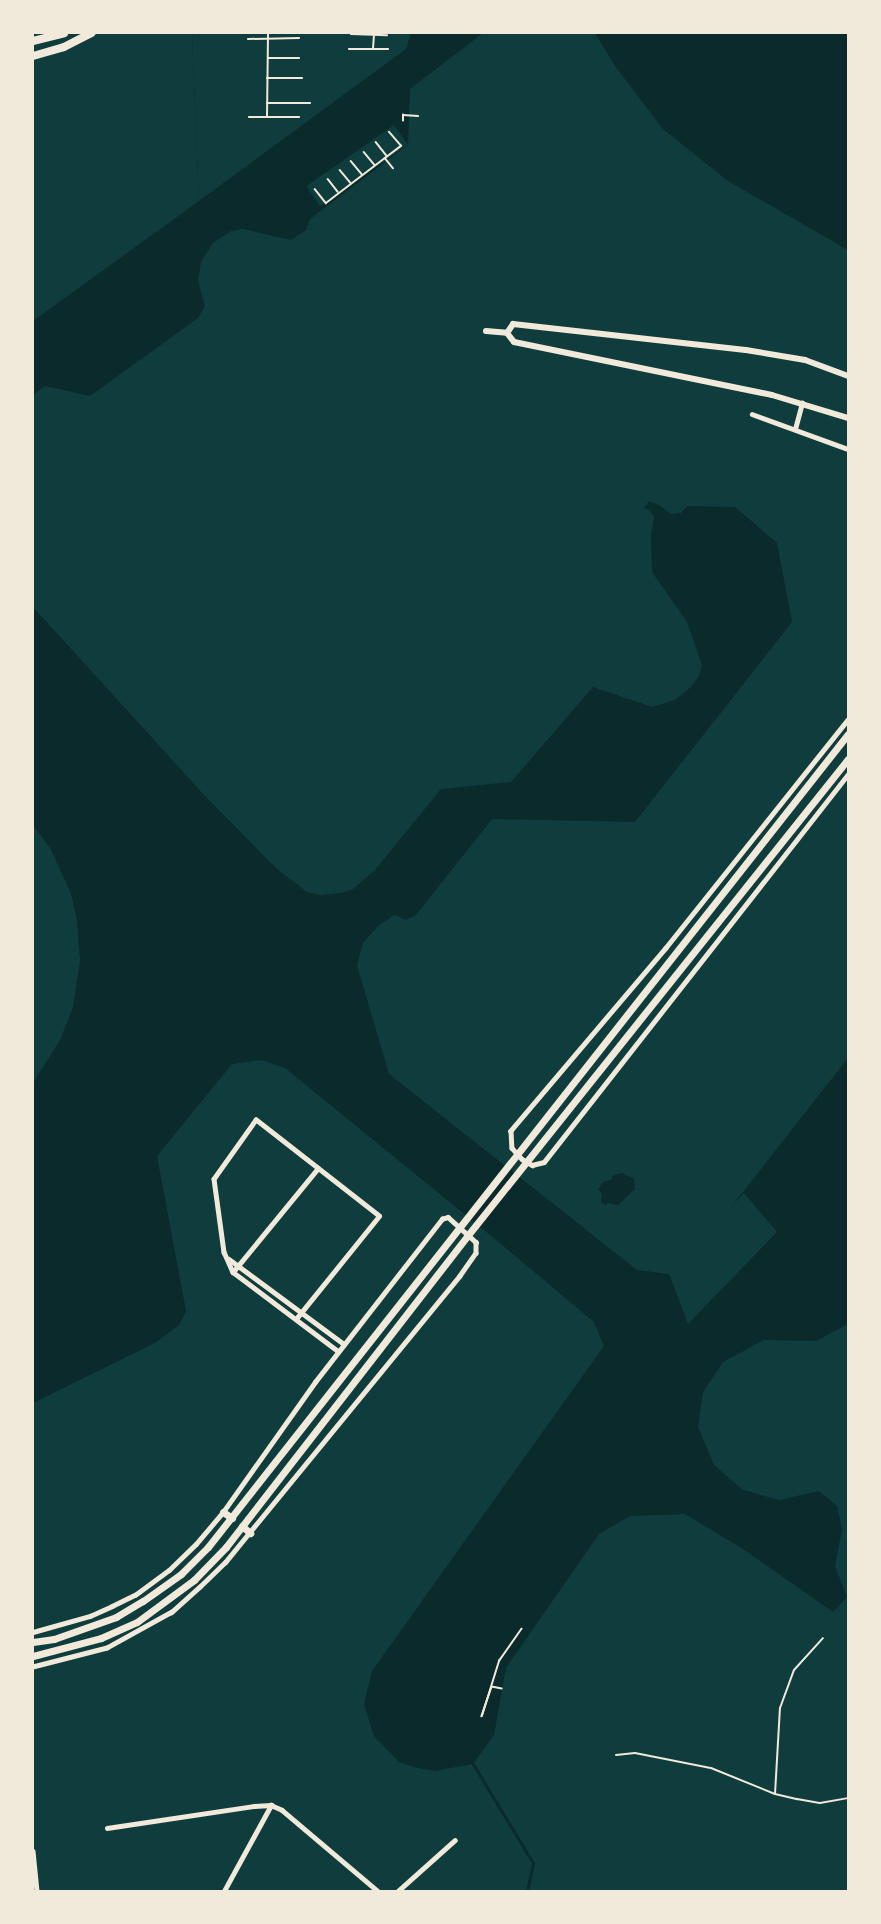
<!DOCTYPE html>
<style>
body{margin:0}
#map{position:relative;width:881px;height:1924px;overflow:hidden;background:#0f3d3e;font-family:"PT Sans Narrow",sans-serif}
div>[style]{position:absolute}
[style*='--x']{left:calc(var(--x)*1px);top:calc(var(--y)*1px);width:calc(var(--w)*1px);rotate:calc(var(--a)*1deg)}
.water>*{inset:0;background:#0a2a2b}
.pier>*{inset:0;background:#0f3d3e;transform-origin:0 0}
.stream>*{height:3px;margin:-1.5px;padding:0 1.5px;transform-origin:1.5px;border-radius:1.5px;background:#0a2a2b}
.path>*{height:1.5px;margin:-0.75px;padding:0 0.75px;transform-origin:0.75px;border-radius:0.75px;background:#f1e9da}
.service>*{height:2px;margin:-1px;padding:0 1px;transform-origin:1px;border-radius:1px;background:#f1e9da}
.minor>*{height:4.5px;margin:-2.25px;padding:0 2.25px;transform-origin:2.25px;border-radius:2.25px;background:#f1e9da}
.tertiary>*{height:6px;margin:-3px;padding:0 3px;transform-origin:3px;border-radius:3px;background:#f1e9da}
.secondary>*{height:7px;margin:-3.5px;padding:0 3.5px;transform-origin:3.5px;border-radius:3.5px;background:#f1e9da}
.primary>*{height:8px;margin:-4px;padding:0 4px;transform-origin:4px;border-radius:4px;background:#f1e9da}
span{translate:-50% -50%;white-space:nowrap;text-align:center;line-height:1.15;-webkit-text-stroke:4.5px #f1e9da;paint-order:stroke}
.frame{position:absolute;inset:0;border:34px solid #f1e9da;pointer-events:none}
</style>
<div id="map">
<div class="water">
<i style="clip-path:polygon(192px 33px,483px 33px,410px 89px,408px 145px,310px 219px,306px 230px,291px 240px,243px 229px,231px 231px,213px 243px,201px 262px,198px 281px,205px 306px,198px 318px,90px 396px,45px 386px,33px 395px,33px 321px,199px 201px)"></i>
<i style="clip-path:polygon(595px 33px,848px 33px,848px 250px,728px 181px,663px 129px,615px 66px)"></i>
<i style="clip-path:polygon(649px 501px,659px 505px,671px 514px,681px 513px,687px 506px,735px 507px,777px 543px,792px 622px,635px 822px,492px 819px,416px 915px,406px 920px,394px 915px,378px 926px,363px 943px,357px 965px,389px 1074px,637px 1270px,669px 1274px,692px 1257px,848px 1058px,848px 1324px,816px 1341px,764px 1340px,723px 1362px,703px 1392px,698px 1427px,714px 1465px,743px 1490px,779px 1500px,819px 1491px,837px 1506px,842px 1529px,835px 1566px,847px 1597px,833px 1612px,743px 1549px,685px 1514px,630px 1516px,599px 1534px,506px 1668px,494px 1735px,473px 1764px,435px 1771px,417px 1768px,399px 1762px,374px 1736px,364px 1704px,372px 1671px,604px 1346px,594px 1322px,495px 1239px,285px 1068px,262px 1060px,232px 1064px,157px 1156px,186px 1311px,179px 1325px,155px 1343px,33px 1403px,33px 1083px,60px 1040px,73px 1007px,80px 960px,77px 921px,71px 893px,50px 848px,33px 825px,33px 607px,205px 796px,276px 868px,307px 892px,320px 895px,341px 893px,353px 889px,375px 870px,441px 789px,511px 782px,593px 687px,652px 707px,675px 700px,691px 687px,699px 676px,702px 665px,687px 622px,652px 572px,651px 535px,654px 517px,650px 510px,644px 508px)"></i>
<i style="clip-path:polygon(622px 1173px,634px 1179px,635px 1189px,618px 1205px,608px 1203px,606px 1206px,601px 1202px,602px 1194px,598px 1189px,603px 1182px,611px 1180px,613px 1175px)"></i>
</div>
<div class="pier">
<i style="clip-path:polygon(192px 33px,411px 33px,406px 49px,199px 201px)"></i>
<i style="left:394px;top:125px;width:24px;height:107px;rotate:55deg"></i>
<i style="clip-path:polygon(744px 1193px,777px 1232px,688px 1324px,669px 1274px)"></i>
</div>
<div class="stream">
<i style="--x:473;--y:1764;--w:116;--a:58.8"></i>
<i style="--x:533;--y:1863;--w:29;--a:102"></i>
</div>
<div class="path">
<i style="--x:351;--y:34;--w:36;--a:2"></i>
<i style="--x:248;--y:39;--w:51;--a:-1.1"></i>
<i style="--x:349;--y:49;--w:39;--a:0"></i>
<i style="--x:373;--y:49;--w:16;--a:-86"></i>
<i style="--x:268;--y:58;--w:31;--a:0"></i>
<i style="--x:267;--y:78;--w:35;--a:0"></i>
<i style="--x:267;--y:103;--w:43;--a:0"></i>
<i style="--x:249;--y:117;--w:50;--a:0"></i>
<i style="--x:267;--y:117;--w:84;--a:-89.3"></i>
<i style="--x:403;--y:121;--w:6;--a:-90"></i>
<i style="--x:403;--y:115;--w:15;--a:4"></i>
<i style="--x:376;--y:142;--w:18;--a:52"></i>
<i style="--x:364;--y:152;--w:17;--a:50"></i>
<i style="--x:385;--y:158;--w:20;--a:-37"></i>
<i style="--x:401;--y:146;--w:18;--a:-131"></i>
<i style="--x:351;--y:161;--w:17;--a:50"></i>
<i style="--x:340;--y:170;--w:17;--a:50"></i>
<i style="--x:328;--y:179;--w:16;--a:52"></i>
<i style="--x:315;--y:189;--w:18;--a:52"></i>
<i style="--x:326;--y:203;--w:74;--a:-37.3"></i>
<i style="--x:385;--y:158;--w:13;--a:51"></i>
<i style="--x:502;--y:1689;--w:10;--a:-169"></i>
<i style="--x:492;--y:1687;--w:31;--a:109"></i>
<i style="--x:482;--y:1716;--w:58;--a:-72.8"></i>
<i style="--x:499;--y:1661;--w:39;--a:-55"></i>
</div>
<div class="service">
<i style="--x:616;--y:1755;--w:19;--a:-6"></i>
<i style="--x:635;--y:1753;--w:77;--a:11.2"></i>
<i style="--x:711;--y:1768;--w:69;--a:22.1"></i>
<i style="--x:775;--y:1794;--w:23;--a:13"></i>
<i style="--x:797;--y:1799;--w:23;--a:10"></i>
<i style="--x:820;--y:1803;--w:28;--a:-10"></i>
<i style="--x:775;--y:1794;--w:86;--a:-86.7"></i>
<i style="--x:780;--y:1708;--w:40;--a:-69.8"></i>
<i style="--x:794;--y:1670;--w:43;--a:-47.8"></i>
</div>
<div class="minor">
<i style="--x:752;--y:414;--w:102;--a:20"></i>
<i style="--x:795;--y:429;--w:27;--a:-75"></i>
<i style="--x:848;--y:720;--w:292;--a:128.6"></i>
<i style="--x:666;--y:948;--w:240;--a:130.3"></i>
<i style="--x:511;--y:1131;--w:17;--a:87"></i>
<i style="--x:512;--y:1148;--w:15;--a:48"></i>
<i style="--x:522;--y:1159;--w:12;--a:31"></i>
<i style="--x:532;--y:1165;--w:12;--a:-14"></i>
<i style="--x:544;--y:1162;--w:493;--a:-51.9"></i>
<i style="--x:229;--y:1259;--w:143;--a:36.5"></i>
<i style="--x:233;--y:1272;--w:134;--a:-50.7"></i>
<i style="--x:296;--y:1319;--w:132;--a:-51.1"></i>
<i style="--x:379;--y:1216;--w:156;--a:-142"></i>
<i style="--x:256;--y:1120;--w:72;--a:125.4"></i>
<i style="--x:214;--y:1179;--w:74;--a:82.2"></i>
<i style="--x:224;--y:1252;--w:22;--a:66"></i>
<i style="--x:233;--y:1272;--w:131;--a:37"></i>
<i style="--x:33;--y:1632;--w:59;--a:-15.7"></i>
<i style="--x:90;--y:1616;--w:24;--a:-24"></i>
<i style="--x:112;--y:1606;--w:25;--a:-26"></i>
<i style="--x:135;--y:1595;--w:42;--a:-36.3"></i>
<i style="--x:169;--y:1570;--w:37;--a:-44"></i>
<i style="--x:196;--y:1544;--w:42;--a:-49.8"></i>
<i style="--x:223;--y:1512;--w:159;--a:-54.7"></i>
<i style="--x:315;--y:1382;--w:207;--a:-52.1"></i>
<i style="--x:442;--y:1219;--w:6;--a:-18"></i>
<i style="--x:448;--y:1217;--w:38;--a:42"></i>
<i style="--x:476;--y:1242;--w:11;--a:90"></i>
<i style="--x:476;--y:1253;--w:28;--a:125"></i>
<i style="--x:460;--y:1276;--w:370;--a:129.3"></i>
<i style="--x:226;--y:1562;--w:36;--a:136"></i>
<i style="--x:200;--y:1587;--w:38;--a:138"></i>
<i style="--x:172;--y:1612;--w:74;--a:151"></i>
<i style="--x:107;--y:1648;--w:76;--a:165.6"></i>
<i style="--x:107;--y:1828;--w:149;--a:-8.5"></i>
<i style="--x:254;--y:1806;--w:17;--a:-3"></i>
<i style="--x:271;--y:1805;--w:12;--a:24"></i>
<i style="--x:282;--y:1810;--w:126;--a:40.2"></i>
<i style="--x:33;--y:1851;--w:40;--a:84.3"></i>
<i style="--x:224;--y:1891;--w:98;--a:-61.3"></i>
<i style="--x:398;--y:1891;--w:76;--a:-41.8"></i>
</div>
<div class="tertiary">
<i style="--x:486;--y:331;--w:21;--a:5"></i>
<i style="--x:507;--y:333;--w:11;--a:52"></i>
<i style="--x:514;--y:342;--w:263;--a:11.6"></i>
<i style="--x:772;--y:395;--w:79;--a:16.8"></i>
<i style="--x:507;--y:333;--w:11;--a:-56"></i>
<i style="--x:513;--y:324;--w:234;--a:6.4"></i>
<i style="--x:746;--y:350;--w:60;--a:9.6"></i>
<i style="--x:805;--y:360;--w:46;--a:20.4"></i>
</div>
<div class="secondary">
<i style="--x:223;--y:1512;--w:11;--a:34"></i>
<i style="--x:242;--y:1526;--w:11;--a:41"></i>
<i style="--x:33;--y:1642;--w:21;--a:-8"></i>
<i style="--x:54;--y:1639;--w:66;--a:-19.5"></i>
<i style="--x:116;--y:1617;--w:31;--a:-31"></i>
<i style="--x:143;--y:1601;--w:47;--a:-35.4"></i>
<i style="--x:181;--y:1574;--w:38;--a:-45"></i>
<i style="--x:208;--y:1547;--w:1035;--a:-51.79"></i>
<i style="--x:33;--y:1656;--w:70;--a:-14.8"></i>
<i style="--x:101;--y:1638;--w:39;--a:-24"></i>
<i style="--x:137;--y:1622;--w:71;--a:-36.4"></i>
<i style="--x:194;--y:1580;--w:46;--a:-45.9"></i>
<i style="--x:226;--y:1547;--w:395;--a:-52.2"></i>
<i style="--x:468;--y:1235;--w:609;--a:-51.4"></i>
</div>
<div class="primary">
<i style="--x:33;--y:41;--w:32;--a:-14"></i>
<i style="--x:33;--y:56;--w:32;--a:-16"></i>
<i style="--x:64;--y:47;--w:31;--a:-27"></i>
</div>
<div class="frame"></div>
</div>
